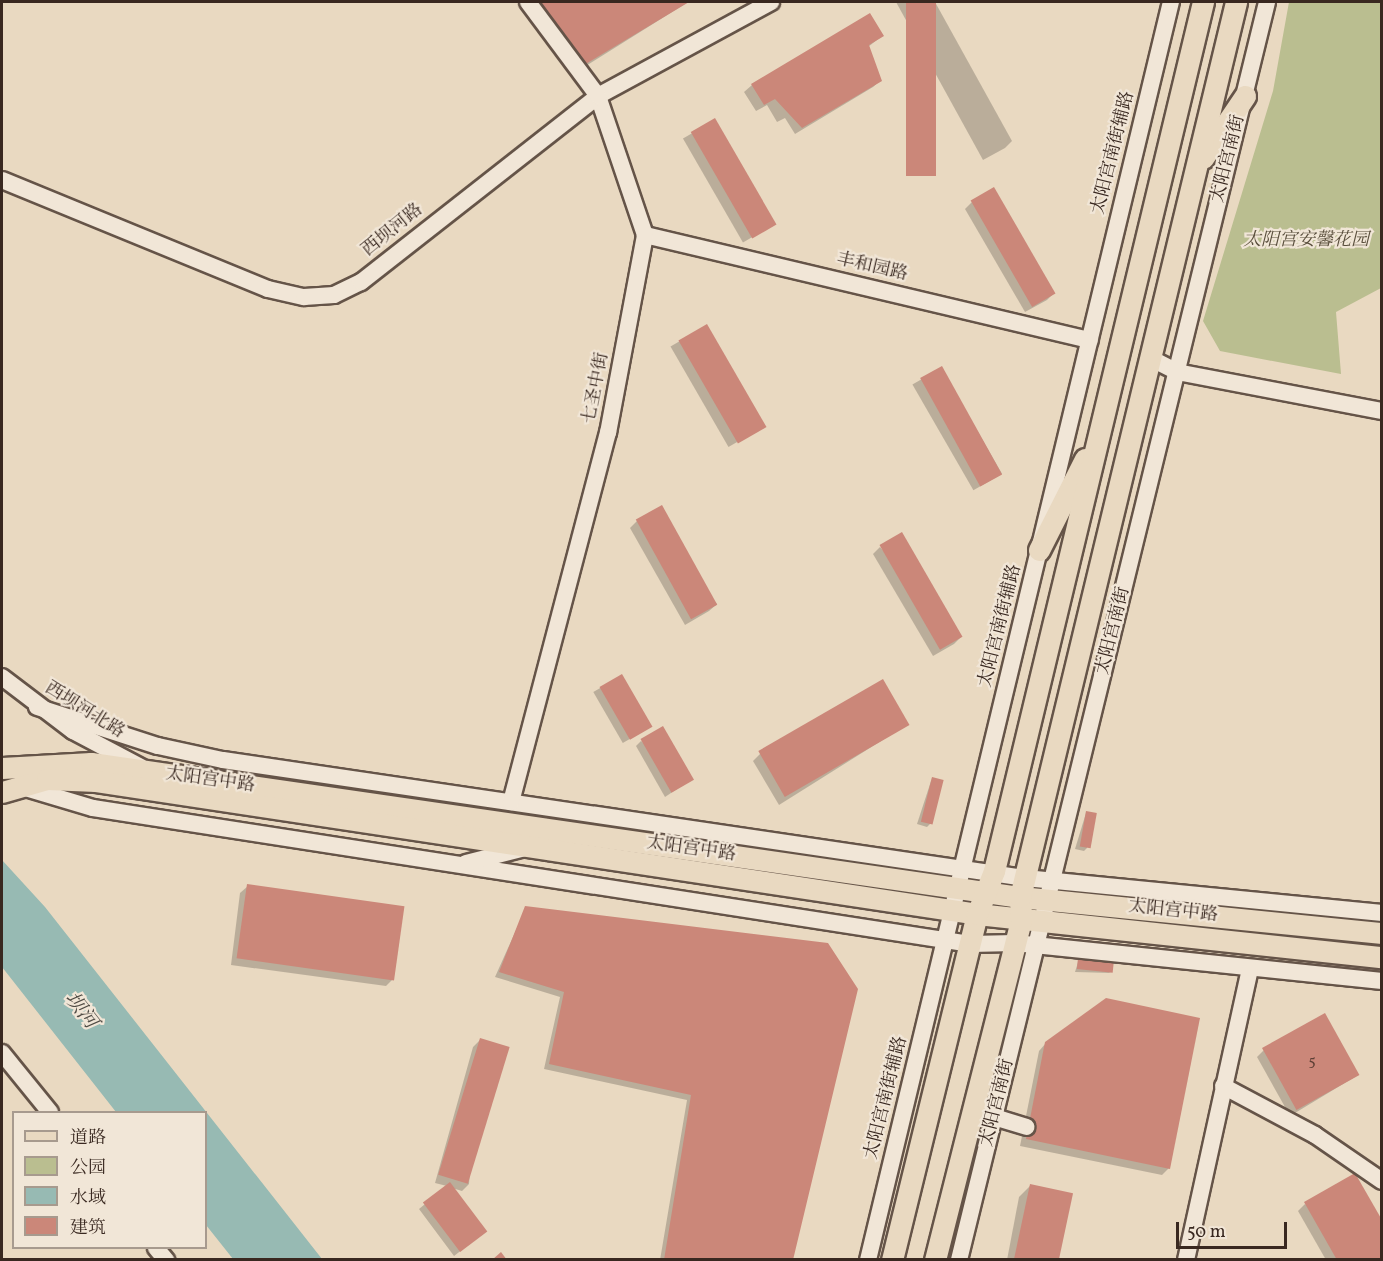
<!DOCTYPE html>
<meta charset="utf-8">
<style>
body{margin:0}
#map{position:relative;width:1383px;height:1261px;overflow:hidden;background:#e9d9c1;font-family:Vollkorn,"Noto Serif SC",serif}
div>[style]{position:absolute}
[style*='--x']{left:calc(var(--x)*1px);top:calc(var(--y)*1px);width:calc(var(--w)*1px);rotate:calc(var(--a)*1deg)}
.green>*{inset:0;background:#babe90}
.water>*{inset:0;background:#97bab3}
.shadow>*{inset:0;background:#0003;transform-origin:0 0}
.building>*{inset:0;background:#cb8779;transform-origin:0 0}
.roads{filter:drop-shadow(2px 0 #655448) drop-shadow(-2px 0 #655448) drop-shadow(0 2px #655448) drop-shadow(0 -2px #655448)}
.minor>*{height:16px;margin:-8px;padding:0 8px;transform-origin:8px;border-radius:8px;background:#f1e6d7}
.major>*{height:21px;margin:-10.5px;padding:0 10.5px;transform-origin:10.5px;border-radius:10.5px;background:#e9d9c1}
span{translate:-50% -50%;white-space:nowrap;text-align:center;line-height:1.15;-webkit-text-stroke:4.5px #f1e6d7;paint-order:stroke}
.number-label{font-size:15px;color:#5e4036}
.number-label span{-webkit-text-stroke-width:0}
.street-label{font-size:18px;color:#392820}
.park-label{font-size:18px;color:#594e3c;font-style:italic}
.water-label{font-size:20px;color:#504c45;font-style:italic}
.frame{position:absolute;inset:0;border:3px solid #392820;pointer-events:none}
.legend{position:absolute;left:12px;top:1111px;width:195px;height:138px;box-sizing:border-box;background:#f1e6d7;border:2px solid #a79a8e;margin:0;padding:8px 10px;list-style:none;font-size:18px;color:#392820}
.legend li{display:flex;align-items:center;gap:12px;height:30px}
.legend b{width:30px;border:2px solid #a79a8e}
.scale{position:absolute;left:1176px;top:1222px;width:111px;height:27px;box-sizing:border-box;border:3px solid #392820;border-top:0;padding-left:8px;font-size:18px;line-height:21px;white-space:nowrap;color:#392820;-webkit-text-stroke:4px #f1e6d7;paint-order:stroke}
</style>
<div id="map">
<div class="green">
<i style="clip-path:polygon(1289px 2px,1381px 2px,1381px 288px,1336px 312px,1341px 374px,1220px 351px,1203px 321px,1273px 91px)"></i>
</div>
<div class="water">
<i style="clip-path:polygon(2px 860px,45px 907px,322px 1259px,233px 1259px,206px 1225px,206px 1112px,116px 1112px,2px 967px)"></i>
</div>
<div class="shadow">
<i style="clip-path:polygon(518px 2px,688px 2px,573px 74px)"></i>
<i style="clip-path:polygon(896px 2px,935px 2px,1012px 141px,1005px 148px,983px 160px)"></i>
<i style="clip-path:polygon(869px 15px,882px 36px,868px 47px,881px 80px,873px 87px,795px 134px,785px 118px,777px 122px,767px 105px,756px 111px,744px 92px,752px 85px)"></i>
<i style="left:715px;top:120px;width:120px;height:37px;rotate:60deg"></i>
<i style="clip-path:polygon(972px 202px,1054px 293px,1047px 300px,1025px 312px,965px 209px)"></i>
<i style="left:706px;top:326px;width:116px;height:41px;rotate:60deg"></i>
<i style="left:941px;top:368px;width:122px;height:33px;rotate:60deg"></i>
<i style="clip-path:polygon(637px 521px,717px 604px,709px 611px,685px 625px,630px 528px)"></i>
<i style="clip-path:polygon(880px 547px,961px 637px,954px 644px,933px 656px,873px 554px)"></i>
<i style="left:621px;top:676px;width:59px;height:32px;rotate:60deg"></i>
<i style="clip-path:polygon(908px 724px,779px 805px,753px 761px,760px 754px)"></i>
<i style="clip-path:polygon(641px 741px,692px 779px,665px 797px,636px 746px)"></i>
<i style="clip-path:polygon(932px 778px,930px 824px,927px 827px,917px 824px)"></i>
<i style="clip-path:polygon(1086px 813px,1087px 848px,1084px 851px,1075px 849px)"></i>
<i style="clip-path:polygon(248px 886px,393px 979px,386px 986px,231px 965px,240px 893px)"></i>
<i style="clip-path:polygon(526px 908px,827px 944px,791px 1260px,660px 1260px,687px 1100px,544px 1069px,560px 997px,495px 977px)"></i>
<i style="clip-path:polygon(1079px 959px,1111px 973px,1075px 972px)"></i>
<i style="clip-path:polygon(480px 1040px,469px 1184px,462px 1191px,452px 1188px,485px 1232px,454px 1256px,419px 1209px,447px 1186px,435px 1183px,473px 1047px)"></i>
<i style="clip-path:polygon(1046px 1043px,1169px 1168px,1162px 1175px,1020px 1146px,1039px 1051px)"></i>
<i style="clip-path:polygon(1264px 1050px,1358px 1075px,1290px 1116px,1257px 1057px)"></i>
<i style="clip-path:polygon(1030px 1186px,1058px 1260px,1007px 1260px,1019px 1197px)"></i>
<i style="clip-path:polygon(1305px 1204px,1382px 1260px,1326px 1260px,1298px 1211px)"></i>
</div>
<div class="building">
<i style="clip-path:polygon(537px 2px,689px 2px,584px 65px)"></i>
<i style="left:906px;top:2px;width:30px;height:174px"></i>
<i style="clip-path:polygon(870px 13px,884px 36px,869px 45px,882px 81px,802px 128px,775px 99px,764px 105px,751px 84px)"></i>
<i style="left:715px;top:118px;width:123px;height:28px;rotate:60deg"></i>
<i style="left:994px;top:187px;width:123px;height:27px;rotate:60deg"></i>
<i style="left:707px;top:324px;width:119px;height:33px;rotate:60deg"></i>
<i style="left:942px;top:366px;width:124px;height:25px;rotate:61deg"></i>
<i style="left:662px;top:505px;width:114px;height:30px;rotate:61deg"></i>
<i style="left:902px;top:532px;width:121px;height:26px;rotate:60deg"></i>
<i style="left:622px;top:674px;width:61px;height:26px;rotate:60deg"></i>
<i style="left:883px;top:679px;width:53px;height:144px;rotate:60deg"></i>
<i style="left:663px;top:726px;width:62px;height:26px;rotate:60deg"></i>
<i style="left:932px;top:777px;width:12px;height:46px;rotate:14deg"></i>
<i style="left:1086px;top:811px;width:11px;height:36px;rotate:10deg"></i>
<i style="left:247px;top:884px;width:159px;height:75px;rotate:8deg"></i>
<i style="clip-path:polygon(525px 906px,828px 943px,858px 989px,793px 1260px,664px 1260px,691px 1095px,549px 1064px,564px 992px,499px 972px)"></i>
<i style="left:1078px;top:958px;width:36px;height:11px;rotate:6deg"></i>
<i style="clip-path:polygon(1106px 998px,1200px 1018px,1170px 1169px,1026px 1139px,1045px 1042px)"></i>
<i style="left:1325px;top:1013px;width:71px;height:72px;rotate:61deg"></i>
<i style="left:480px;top:1038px;width:31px;height:143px;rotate:17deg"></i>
<i style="clip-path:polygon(1355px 1173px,1382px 1220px,1382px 1260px,1337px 1260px,1304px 1202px)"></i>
<i style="left:450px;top:1182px;width:62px;height:34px;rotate:53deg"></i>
<i style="left:1030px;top:1184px;width:44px;height:77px;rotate:12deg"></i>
<i style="clip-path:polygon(501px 1252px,507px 1260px,492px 1260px)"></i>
</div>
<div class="roads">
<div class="minor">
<i style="--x:2;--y:180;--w:287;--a:22.3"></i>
<i style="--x:268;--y:289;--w:37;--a:13"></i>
<i style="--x:304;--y:297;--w:30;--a:-4"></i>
<i style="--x:334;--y:295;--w:30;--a:-26"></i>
<i style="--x:361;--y:282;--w:301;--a:-38.1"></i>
<i style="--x:598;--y:96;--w:197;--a:-28.5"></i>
<i style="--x:645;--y:235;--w:457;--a:13.3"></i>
<i style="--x:1150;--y:358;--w:30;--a:27"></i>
<i style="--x:1177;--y:372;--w:209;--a:10.8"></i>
<i style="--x:2;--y:677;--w:89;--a:37.3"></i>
<i style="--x:73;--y:731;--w:77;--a:27.9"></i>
<i style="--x:37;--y:707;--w:127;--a:17.9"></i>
<i style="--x:158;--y:746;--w:66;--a:12.2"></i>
<i style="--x:223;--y:760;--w:811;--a:8.37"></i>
<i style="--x:1025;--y:878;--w:359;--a:5.6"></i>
<i style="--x:19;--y:786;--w:77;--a:16.6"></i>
<i style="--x:93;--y:808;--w:887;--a:8.81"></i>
<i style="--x:970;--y:944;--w:45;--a:-1.3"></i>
<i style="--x:1015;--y:943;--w:369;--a:5.9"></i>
<i style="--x:511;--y:802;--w:382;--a:-75.3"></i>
<i style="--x:608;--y:433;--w:201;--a:-79.4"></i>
<i style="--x:645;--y:235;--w:147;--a:-108.7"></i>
<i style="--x:598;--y:96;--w:117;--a:-126.7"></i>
<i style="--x:466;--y:863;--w:61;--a:-14.3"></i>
<i style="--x:2;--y:1053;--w:76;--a:50.9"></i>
<i style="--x:1223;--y:1086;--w:104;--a:28"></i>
<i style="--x:1315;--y:1135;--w:81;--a:34.5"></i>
<i style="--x:994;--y:1117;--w:34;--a:17"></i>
<i style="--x:156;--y:1248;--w:16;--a:50"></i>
<i style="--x:868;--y:1260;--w:1294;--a:-76.46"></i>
<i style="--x:959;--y:1260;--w:1295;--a:-76.24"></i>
<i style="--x:1186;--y:1260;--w:298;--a:-77.6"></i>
</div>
<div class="major">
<i style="--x:1203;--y:158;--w:75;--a:-55.9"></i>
<i style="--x:1039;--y:550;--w:102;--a:-63.2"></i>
<i style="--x:2;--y:768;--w:89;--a:-3.2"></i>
<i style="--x:91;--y:763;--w:939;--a:8.21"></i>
<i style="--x:1020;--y:897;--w:364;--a:5.7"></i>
<i style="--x:2;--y:792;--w:47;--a:-16.1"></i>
<i style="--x:47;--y:779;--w:49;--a:2.3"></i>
<i style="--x:96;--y:781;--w:891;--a:8.58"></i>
<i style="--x:977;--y:914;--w:407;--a:6.1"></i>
<i style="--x:892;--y:1260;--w:356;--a:-76.2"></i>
<i style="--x:977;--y:914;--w:46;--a:-68.4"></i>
<i style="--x:994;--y:871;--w:894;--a:-76.48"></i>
<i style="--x:935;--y:1260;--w:351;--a:-75.8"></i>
<i style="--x:1021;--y:920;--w:23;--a:-92"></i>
<i style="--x:1020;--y:897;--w:921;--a:-76.43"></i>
</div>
</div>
<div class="number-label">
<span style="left:1312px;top:1062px">5</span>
</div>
<div class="street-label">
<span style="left:1114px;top:153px;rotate:-76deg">太阳宫南街辅路</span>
<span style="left:1229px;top:159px;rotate:-76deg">太阳宫南街</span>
<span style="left:393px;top:231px;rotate:-39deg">西坝河路</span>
<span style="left:872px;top:268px;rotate:13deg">丰和园路</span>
<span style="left:597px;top:388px;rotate:-79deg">七圣中街</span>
<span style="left:1001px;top:626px;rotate:-76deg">太阳宫南街辅路</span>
<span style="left:1114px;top:631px;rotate:-76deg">太阳宫南街</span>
<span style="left:84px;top:711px;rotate:32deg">西坝河北路</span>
<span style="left:210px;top:781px;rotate:8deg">太阳宫中路</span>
<span style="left:691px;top:850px;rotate:8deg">太阳宫中路</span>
<span style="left:1173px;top:912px;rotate:6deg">太阳宫中路</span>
<span style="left:887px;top:1098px;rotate:-76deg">太阳宫南街辅路</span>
<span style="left:998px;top:1103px;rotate:-76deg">太阳宫南街</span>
</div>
<div class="park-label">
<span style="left:1306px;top:241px">太阳宫安馨花园</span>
</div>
<div class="water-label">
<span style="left:80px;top:1011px;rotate:52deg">坝河</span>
</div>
<div class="frame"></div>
<ul class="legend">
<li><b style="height:8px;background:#e9d9c1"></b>道路</li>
<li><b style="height:16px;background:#babe90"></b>公园</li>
<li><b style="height:16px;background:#97bab3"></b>水域</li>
<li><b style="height:16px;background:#cb8779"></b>建筑</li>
</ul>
<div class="scale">50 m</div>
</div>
